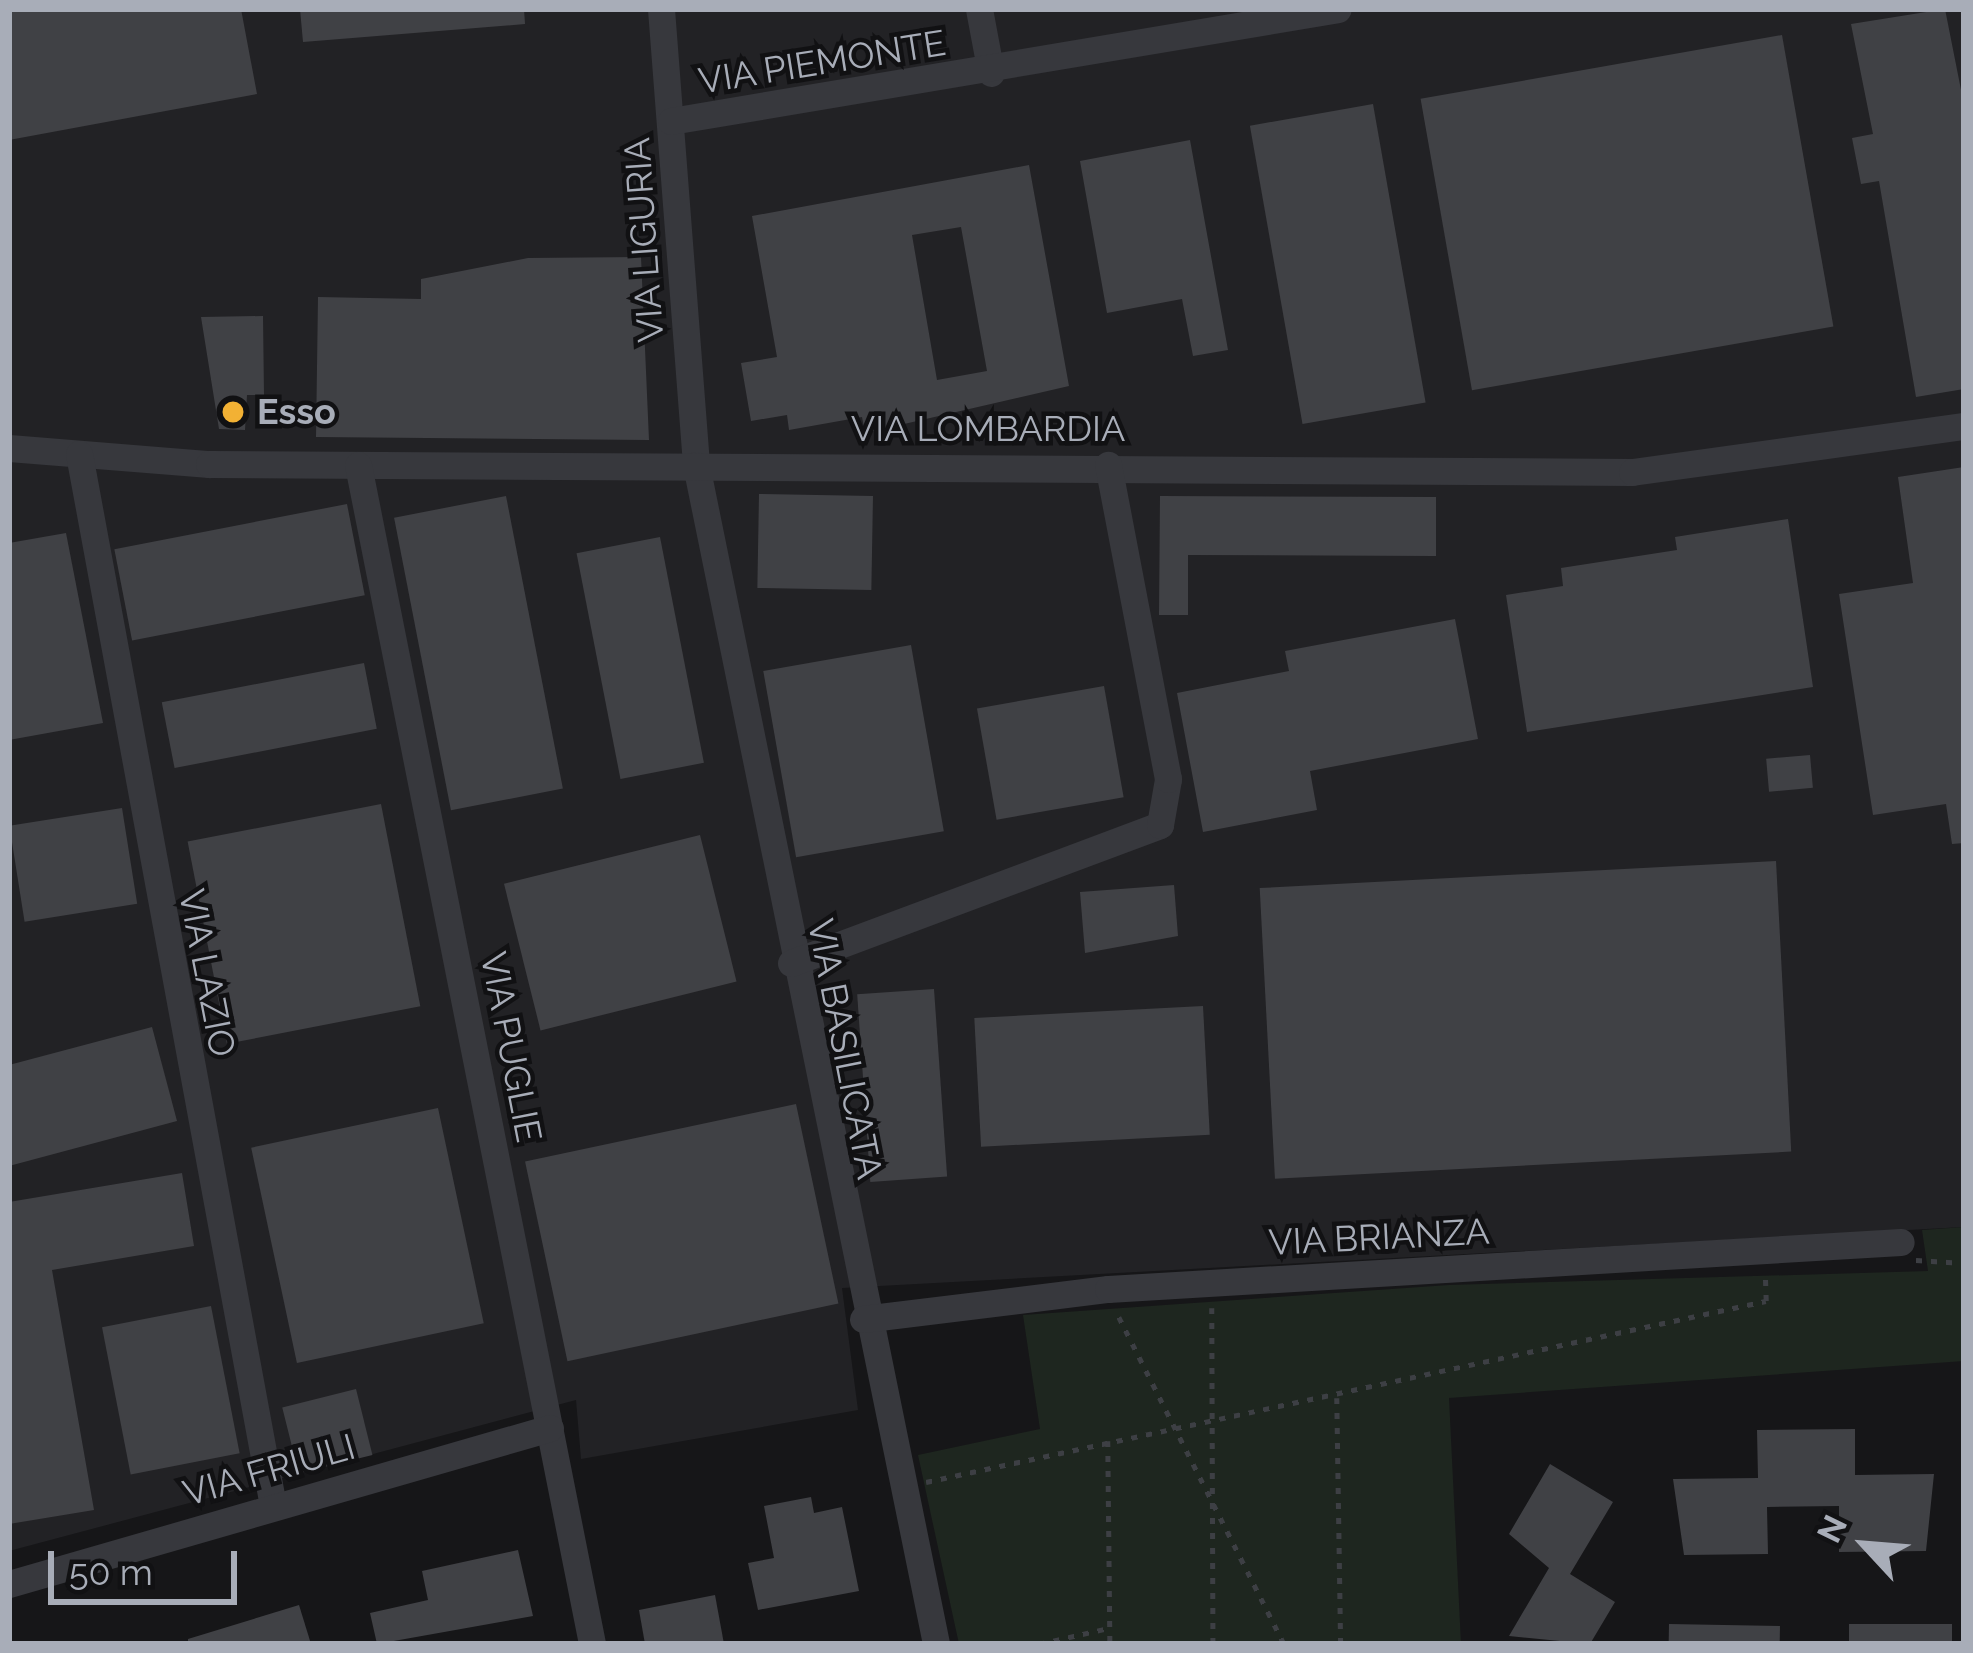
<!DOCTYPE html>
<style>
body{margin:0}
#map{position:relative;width:1973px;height:1653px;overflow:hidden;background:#161618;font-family:Raleway,sans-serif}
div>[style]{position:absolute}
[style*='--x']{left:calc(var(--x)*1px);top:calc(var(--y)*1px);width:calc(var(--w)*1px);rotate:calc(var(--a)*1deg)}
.built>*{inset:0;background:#222225}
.green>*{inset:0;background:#1e261f}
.building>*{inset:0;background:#404145;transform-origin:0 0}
.path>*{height:4.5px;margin-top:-2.25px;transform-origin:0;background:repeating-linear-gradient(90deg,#3d3f44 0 6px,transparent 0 15px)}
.minor>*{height:27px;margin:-13.5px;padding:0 13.5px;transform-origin:13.5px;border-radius:13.5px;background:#37383d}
.dots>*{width:33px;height:33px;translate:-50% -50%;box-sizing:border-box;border:6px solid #111113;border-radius:50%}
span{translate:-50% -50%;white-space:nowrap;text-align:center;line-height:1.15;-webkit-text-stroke:9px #111113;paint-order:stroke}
.street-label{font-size:36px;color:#a8adb8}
.poi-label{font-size:36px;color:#a8adb8;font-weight:700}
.left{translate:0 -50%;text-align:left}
.frame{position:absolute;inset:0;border:12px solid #a8adb8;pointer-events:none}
.north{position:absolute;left:1805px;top:1485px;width:120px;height:120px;-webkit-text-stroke:9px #111113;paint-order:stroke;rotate:296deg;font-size:33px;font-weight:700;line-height:48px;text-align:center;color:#a8adb8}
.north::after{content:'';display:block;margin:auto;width:42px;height:54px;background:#a8adb8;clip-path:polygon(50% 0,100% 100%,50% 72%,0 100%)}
.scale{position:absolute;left:48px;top:1551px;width:189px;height:54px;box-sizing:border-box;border:6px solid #a8adb8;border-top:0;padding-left:15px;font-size:36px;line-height:42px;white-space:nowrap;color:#a8adb8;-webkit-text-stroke:9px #111113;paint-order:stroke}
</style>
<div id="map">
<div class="built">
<i style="clip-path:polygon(9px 9px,1964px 9px,1964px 1227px,842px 1288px,858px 1410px,581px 1459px,576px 1400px,9px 1551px)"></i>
</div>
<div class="green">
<i style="clip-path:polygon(1964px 1227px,1964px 1361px,1449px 1398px,1461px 1644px,959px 1644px,918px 1455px,1040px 1429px,1023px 1315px,1449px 1285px,1928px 1271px,1922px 1230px)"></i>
</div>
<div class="building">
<i style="clip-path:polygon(9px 9px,241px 9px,257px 94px,9px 140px)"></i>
<i style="clip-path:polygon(300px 9px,524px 9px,525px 24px,303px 42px)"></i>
<i style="clip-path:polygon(1945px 9px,1964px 105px,1964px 389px,1916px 397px,1879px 181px,1861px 184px,1852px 138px,1873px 134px,1851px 24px)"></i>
<i style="left:1782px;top:35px;width:296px;height:367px;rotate:80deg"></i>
<i style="left:1373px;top:104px;width:303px;height:125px;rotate:80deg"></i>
<i style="clip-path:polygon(1190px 140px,1228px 350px,1193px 356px,1182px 299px,1107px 313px,1080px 161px)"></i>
<i style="clip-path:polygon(evenodd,1029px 165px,1069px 386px,865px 433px,862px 417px,789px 430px,787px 415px,751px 421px,741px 363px,777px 357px,752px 216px,1029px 165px,961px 227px,987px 371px,937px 380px,912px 235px,961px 227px)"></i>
<i style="clip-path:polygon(641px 257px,649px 440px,316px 437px,318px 297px,421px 299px,421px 279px,528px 258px)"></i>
<i style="clip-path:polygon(263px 316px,264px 395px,247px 395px,245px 430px,219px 429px,201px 317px)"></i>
<i style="clip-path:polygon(1964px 467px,1964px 843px,1952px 844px,1946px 804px,1873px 815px,1839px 594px,1913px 583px,1898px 477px)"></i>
<i style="left:759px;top:494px;width:114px;height:94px;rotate:1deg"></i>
<i style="left:506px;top:496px;width:298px;height:114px;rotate:79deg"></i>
<i style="clip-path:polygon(1160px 496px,1436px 497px,1436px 556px,1188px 555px,1188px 615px,1159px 615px)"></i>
<i style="left:347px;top:504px;width:93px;height:237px;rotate:79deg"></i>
<i style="clip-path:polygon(1788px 519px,1813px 687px,1527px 732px,1506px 595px,1563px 586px,1561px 568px,1677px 550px,1675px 537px)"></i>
<i style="clip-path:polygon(66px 533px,103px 723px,9px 740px,9px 543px)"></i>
<i style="left:660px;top:537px;width:230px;height:85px;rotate:79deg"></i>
<i style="clip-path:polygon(1455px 619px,1478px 739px,1310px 771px,1317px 810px,1203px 832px,1177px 693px,1289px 671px,1285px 651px)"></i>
<i style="left:911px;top:645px;width:189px;height:150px;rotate:80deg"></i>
<i style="left:364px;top:663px;width:67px;height:206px;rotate:79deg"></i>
<i style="left:1104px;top:686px;width:113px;height:129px;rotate:80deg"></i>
<i style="left:1810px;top:755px;width:33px;height:44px;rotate:85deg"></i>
<i style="left:381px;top:804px;width:206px;height:197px;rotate:79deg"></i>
<i style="left:122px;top:808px;width:97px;height:114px;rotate:81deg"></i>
<i style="left:700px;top:835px;width:151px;height:202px;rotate:76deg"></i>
<i style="left:1776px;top:861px;width:291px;height:517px;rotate:87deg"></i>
<i style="clip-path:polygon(1174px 885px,1178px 936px,1085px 953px,1080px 892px)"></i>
<i style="left:934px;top:989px;width:188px;height:77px;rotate:86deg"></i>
<i style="left:1203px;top:1006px;width:129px;height:229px;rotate:87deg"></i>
<i style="clip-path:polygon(152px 1027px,177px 1121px,9px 1166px,9px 1065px)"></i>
<i style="left:796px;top:1104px;width:204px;height:277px;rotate:78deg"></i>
<i style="left:438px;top:1108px;width:220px;height:191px;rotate:78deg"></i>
<i style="clip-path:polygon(182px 1173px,194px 1246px,52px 1270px,94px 1510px,9px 1524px,9px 1202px)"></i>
<i style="left:211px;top:1306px;width:150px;height:111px;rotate:79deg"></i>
<i style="left:356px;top:1389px;width:68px;height:76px;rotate:76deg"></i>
<i style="clip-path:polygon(1855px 1429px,1855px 1475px,1934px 1474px,1926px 1551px,1839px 1552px,1839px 1506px,1767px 1507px,1768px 1554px,1684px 1555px,1673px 1479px,1758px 1478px,1757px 1430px)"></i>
<i style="clip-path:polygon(1550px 1464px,1613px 1502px,1570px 1574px,1615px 1602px,1590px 1644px,1509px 1636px,1549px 1568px,1509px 1534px)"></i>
<i style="clip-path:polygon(811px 1497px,814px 1513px,842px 1507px,859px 1591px,758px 1610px,748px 1563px,774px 1558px,764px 1506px)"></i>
<i style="clip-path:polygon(518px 1550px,533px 1616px,377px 1644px,370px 1613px,428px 1600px,422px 1571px)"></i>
<i style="clip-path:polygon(715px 1595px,724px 1644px,645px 1644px,639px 1610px)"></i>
<i style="clip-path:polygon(299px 1605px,311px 1644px,188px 1644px,188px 1639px)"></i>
<i style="left:1669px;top:1624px;width:111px;height:20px;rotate:1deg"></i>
<i style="left:1952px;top:1624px;width:20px;height:103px;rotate:90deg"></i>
</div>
<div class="path">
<i style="--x:1916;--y:1260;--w:48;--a:3.6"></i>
<i style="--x:1212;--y:1308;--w:336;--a:89.8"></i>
<i style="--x:1119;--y:1317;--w:366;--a:63.2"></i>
<i style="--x:1337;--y:1398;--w:246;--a:89.1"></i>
<i style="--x:1108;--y:1441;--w:203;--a:89.4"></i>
<i style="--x:926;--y:1482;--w:859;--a:-12.16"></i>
<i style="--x:1766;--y:1301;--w:24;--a:-92"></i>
<i style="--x:1039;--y:1644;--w:72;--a:-12.9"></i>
</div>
<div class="minor">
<i style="--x:661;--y:9;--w:457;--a:85.6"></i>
<i style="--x:696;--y:465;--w:1203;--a:78.49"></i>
<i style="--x:979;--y:9;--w:65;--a:79.4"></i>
<i style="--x:671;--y:121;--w:676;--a:-9.53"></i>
<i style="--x:9;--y:448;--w:201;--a:4.6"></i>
<i style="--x:209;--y:464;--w:1423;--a:0.32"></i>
<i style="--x:1632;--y:472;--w:335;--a:-7.9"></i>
<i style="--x:79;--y:454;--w:1070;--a:79.55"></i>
<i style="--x:358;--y:465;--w:1202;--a:78.77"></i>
<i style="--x:791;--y:963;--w:394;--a:-20.5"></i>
<i style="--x:1160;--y:825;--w:47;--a:-80.1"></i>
<i style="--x:1168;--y:779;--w:320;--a:-100.8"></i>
<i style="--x:863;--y:1319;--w:247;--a:-7"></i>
<i style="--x:1108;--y:1289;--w:794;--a:-3.39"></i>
<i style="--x:9;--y:1584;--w:563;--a:-16.09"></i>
</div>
<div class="dots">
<i style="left:233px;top:412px;background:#f2b134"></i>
</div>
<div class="street-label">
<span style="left:822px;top:62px;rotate:-9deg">VIA PIEMONTE</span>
<span style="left:644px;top:240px;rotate:-94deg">VIA LIGURIA</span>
<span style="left:988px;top:429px">VIA LOMBARDIA</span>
<span style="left:207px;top:973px;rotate:79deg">VIA LAZIO</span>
<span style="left:511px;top:1047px;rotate:79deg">VIA PUGLIE</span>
<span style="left:845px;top:1049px;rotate:79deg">VIA BASILICATA</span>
<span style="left:1379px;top:1237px;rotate:-3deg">VIA BRIANZA</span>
<span style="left:269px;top:1470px;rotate:-16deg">VIA FRIULI</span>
</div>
<div class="poi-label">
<span class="left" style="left:257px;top:412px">Esso</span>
</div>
<div class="frame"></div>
<div class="north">N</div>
<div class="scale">50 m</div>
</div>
